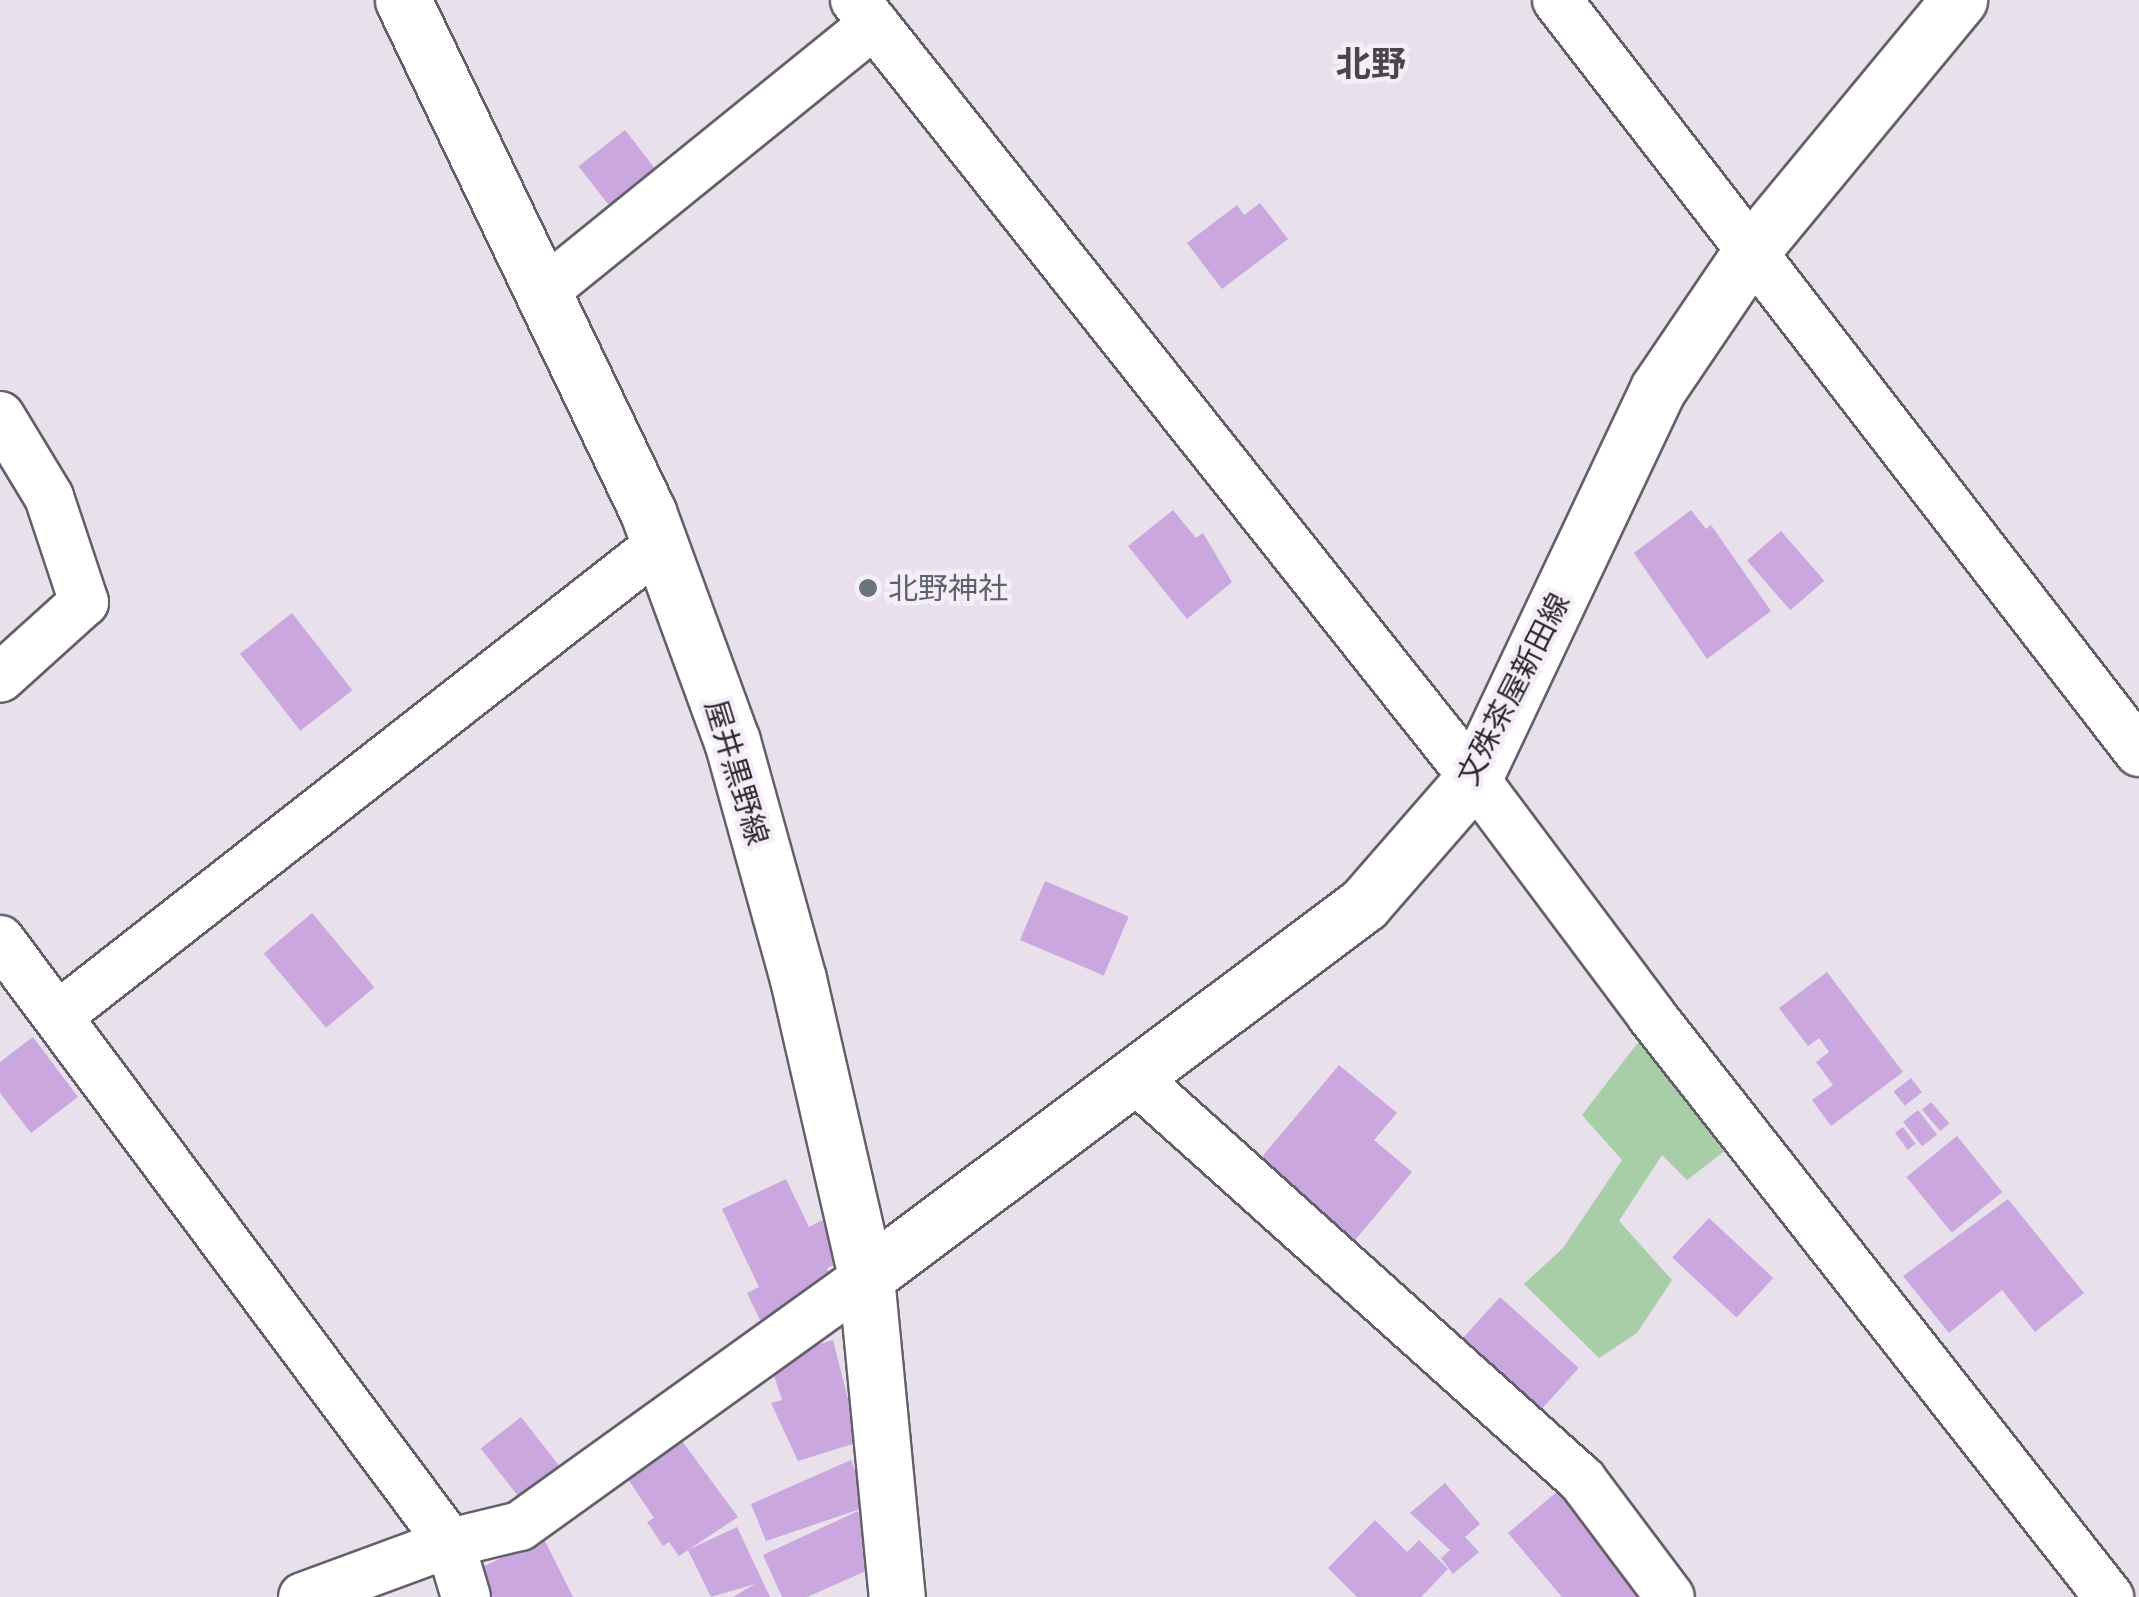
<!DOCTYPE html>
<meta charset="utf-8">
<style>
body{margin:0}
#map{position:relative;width:2139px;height:1597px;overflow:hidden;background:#e8e1ec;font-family:"Noto Sans","Noto Sans JP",sans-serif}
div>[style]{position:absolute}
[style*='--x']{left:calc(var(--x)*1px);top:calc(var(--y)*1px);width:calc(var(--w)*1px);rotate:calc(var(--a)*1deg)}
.green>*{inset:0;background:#a8cea8}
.building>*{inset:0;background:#caa7de;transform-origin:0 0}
.roads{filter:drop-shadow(2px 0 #645f68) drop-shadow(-2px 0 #645f68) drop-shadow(0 2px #645f68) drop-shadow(0 -2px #645f68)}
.minor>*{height:48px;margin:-24px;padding:0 24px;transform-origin:24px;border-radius:24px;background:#fff}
.major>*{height:55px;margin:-27.5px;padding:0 27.5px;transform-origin:27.5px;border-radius:27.5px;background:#fff}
.dots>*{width:28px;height:28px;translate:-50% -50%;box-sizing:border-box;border:5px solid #f5eef9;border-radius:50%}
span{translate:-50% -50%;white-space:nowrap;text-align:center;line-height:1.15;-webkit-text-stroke:9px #f5eef9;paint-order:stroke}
.worship-label{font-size:30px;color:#5b616d}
.left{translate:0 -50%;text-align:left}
.street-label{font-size:30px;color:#2b292d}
.quarter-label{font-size:35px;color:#4a454d;font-weight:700}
</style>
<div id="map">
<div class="green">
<i style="clip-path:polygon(1643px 1036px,1730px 1147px,1687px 1180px,1662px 1155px,1619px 1221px,1672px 1280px,1637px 1333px,1599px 1358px,1524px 1284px,1563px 1248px,1622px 1160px,1582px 1115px)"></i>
</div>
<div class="building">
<i style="left:625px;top:130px;width:50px;height:59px;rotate:52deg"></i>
<i style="clip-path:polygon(1260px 203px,1288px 239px,1222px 289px,1187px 243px,1237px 205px,1244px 215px)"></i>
<i style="clip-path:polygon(1173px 510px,1196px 538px,1203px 533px,1232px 582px,1187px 619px,1128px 546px)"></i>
<i style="clip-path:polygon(1691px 510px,1706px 529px,1711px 525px,1771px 611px,1707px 659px,1634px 553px)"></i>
<i style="left:1781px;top:531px;width:66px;height:45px;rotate:49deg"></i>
<i style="left:292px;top:613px;width:98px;height:66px;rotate:52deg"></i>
<i style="left:1045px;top:881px;width:91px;height:64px;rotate:23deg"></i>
<i style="left:312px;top:913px;width:97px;height:63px;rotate:50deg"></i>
<i style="clip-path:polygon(1827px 972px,1903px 1072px,1831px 1126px,1812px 1100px,1833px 1085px,1816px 1062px,1829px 1052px,1819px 1038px,1808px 1046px,1779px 1008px)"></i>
<i style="clip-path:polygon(33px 1037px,78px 1097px,31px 1133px,0 1093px,0 1062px)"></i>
<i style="clip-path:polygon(1339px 1065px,1397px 1113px,1374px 1140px,1412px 1172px,1345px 1252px,1250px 1171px)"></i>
<i style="left:1911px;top:1078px;width:18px;height:22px;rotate:52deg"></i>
<i style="left:1931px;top:1102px;width:28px;height:12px;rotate:49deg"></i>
<i style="left:1918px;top:1110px;width:31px;height:19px;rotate:52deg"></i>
<i style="left:1903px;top:1127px;width:21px;height:10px;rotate:53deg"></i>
<i style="left:1957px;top:1136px;width:72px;height:65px;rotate:51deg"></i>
<i style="clip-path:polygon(786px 1179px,809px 1227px,822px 1220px,842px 1262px,827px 1268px,835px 1285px,760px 1320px,747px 1293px,759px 1287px,722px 1209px)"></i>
<i style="clip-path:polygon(2008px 1199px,2084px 1293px,2035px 1332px,2002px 1290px,1949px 1333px,1903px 1276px)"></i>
<i style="left:1709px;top:1218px;width:88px;height:54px;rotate:43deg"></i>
<i style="left:1500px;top:1297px;width:106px;height:57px;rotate:42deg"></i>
<i style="clip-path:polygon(833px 1340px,859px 1442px,798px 1461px,771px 1403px,782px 1400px,769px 1360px)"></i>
<i style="left:521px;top:1417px;width:67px;height:51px;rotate:52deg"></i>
<i style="clip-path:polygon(682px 1441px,738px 1517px,688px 1550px,737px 1527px,770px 1597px,733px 1597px,755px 1584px,711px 1597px,688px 1550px,679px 1556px,669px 1542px,663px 1546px,647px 1522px,654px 1518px,628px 1479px)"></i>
<i style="clip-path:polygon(851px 1460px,869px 1506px,766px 1541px,751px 1504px)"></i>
<i style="clip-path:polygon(1445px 1483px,1480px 1524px,1465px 1537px,1479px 1552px,1453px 1574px,1441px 1558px,1450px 1550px,1410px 1513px)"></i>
<i style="clip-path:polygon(1558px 1491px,1591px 1530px,1649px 1597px,1562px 1597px,1508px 1533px)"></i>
<i style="clip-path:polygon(858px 1511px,875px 1567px,807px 1597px,782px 1597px,763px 1555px)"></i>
<i style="clip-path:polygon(1375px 1520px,1407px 1552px,1419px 1540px,1448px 1569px,1421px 1597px,1357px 1597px,1328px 1568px)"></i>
<i style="clip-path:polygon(543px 1537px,573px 1597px,487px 1597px,476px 1576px,483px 1567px)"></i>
</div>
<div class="roads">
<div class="minor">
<i style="--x:855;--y:0;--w:994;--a:51.49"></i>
<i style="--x:1474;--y:778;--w:296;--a:53.2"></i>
<i style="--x:1651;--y:1015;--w:741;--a:51.8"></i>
<i style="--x:1557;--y:0;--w:951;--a:52.26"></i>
<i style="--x:543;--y:292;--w:426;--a:-39"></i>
<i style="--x:0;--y:416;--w:95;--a:58.8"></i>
<i style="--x:49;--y:497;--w:111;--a:71.6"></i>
<i style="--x:84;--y:602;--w:113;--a:137.9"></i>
<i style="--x:0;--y:940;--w:752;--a:53.27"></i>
<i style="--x:450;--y:1543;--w:56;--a:73.5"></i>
<i style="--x:59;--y:1015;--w:759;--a:-38.05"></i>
<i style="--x:1136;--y:1079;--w:600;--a:41.96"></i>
<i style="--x:1582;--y:1480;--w:146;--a:53.1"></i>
<i style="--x:303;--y:1597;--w:157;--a:-20.2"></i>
<i style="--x:450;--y:1543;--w:72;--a:-13.7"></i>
<i style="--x:520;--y:1526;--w:426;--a:-35.7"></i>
</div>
<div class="major">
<i style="--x:403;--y:0;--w:568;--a:64.43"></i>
<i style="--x:648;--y:512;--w:244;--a:69.9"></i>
<i style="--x:732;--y:741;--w:247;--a:74.5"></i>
<i style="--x:798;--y:979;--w:306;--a:77.1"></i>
<i style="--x:866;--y:1277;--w:321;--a:84.5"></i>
<i style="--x:866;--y:1277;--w:622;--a:-36.83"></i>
<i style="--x:1364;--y:904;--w:167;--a:-48.9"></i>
<i style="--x:1474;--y:778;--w:430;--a:-64.7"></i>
<i style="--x:1658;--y:389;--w:168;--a:-55.9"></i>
<i style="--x:1752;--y:250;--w:325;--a:-50.4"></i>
</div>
</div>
<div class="dots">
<i style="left:868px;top:588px;background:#6b7280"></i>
</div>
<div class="worship-label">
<span class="left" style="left:888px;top:588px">北野神社</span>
</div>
<div class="street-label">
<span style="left:1513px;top:689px;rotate:-63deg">文殊茶屋新田線</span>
<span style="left:737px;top:772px;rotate:73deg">屋井黒野線</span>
</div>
<div class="quarter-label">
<span style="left:1371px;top:63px">北野</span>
</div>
</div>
